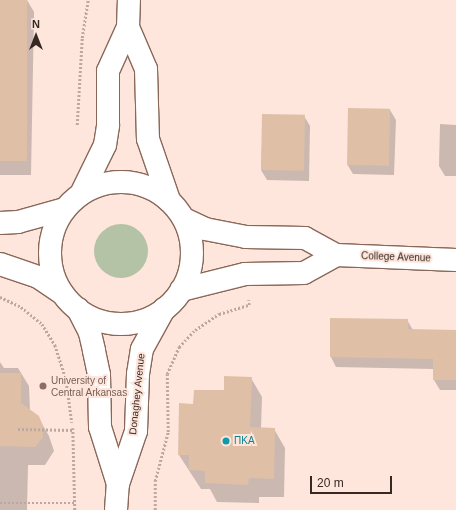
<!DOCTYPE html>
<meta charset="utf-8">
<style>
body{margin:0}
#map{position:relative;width:456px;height:510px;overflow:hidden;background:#fee6dc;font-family:Arial,sans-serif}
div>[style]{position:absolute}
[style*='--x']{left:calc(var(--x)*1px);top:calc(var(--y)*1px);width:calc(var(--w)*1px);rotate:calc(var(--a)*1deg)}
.green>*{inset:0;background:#b4c2a6}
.round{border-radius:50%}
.shadow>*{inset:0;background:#0003}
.building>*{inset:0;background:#dfc0a7;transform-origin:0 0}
.path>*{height:2.5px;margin-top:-1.25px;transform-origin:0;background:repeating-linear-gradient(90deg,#bca89f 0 2px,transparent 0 4px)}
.roads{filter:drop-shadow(1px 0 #896859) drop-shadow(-1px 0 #896859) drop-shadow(0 1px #896859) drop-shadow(0 -1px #896859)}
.secondary>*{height:22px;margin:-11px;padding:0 11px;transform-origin:11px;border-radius:11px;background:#fff}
.secondary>.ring{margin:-11px;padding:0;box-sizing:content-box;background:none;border:22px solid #fff;border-radius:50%}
.dots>*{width:11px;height:11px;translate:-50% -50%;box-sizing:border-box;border:2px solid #fee6dc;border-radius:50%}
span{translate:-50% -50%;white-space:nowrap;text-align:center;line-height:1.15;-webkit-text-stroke:4px #fee6dc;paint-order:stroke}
.street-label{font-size:10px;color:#362822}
.education-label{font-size:10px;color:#785e54}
.left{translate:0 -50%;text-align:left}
.culture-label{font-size:10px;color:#0d838f}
.north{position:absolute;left:16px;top:16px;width:40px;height:40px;-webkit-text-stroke:3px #fee6dc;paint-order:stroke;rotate:0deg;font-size:11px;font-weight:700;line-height:16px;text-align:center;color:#362822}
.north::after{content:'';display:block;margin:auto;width:14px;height:18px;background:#362822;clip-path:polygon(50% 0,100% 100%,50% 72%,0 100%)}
.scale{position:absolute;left:310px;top:476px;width:82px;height:18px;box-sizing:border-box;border:2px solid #362822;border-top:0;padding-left:5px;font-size:12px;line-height:14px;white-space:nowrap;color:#362822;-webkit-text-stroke:3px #fee6dc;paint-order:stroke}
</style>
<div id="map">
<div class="green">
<i class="round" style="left:94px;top:224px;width:54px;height:54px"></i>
</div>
<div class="shadow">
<i style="clip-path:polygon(0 0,27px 0,34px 12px,31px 175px,0 175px)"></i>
<i style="clip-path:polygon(390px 110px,396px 120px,394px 175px,353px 174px,347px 164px)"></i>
<i style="clip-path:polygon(263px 115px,304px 116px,310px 126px,309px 181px,267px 180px,261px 170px)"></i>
<i style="clip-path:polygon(440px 124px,456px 125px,456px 176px,445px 176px,439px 166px)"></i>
<i style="clip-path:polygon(407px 320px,413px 330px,456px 331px,456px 390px,440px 390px,434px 380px,434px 369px,336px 367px,331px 357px)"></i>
<i style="clip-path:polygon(0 362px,4px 368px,18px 368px,29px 386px,30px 411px,38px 417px,49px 436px,54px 451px,45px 465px,28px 465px,27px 510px,0 510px)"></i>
<i style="clip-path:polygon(251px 378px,262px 397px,261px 428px,274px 429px,285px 448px,284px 497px,259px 497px,259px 503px,217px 502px,210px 489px,201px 489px,179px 455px,194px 405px)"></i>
</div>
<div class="building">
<i style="left:0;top:0;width:27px;height:161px"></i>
<i style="left:348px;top:108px;width:42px;height:57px;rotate:1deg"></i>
<i style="left:262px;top:114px;width:43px;height:56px;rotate:1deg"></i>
<i style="clip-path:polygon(330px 318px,408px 319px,408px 329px,456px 330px,456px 380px,433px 380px,433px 359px,330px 357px)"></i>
<i style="clip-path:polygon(0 373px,21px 373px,21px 403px,39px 416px,43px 426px,43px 437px,35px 447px,0 446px)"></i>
<i style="clip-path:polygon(224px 376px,252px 377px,250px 427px,275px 428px,274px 479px,249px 478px,248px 485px,205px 483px,205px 471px,189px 470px,189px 455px,178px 455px,179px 403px,193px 404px,194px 390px,224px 390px)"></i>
</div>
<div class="path">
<i style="--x:77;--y:125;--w:87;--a:-86.7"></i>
<i style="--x:82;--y:38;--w:38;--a:-81"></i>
<i style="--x:0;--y:297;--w:23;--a:25"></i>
<i style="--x:21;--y:307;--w:27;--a:39"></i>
<i style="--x:42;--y:324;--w:25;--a:58"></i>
<i style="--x:55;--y:345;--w:35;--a:72"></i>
<i style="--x:66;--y:378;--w:9;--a:-6"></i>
<i style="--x:66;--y:378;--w:45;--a:82.4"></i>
<i style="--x:73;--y:428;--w:82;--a:88.6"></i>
<i style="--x:18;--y:429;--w:55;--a:1"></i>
<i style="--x:0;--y:503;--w:75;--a:0"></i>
<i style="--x:155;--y:510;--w:29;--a:-90"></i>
<i style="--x:155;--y:481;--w:51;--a:-75.1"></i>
<i style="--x:168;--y:432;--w:58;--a:-91"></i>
<i style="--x:167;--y:374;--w:30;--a:-66"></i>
<i style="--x:179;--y:347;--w:23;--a:-47"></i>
<i style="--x:195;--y:330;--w:29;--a:-34"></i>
<i style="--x:219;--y:314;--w:31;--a:-17"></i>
<i style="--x:249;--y:305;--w:5;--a:-101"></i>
</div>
<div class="roads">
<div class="secondary">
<i style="--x:128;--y:27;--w:46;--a:66.8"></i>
<i style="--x:146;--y:69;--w:70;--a:88.4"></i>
<i style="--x:148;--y:139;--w:65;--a:71"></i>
<i class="ring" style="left:50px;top:182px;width:120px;height:120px"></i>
<i style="--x:81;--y:194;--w:55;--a:-63.9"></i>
<i style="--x:105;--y:145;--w:20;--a:-81"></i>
<i style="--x:108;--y:125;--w:54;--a:-90"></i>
<i style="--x:108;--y:71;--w:48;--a:-65.6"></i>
<i style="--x:128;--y:27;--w:27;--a:-88"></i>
<i style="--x:184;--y:219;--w:23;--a:25"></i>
<i style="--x:205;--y:229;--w:42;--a:11"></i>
<i style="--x:246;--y:237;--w:59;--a:1"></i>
<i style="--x:305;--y:238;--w:35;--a:29"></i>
<i style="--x:336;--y:255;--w:120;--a:2.4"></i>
<i style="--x:0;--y:223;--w:18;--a:-3"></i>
<i style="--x:18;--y:222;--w:49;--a:-15.5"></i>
<i style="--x:0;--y:264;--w:40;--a:18.9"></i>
<i style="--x:38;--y:277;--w:29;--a:34"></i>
<i style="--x:181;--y:290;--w:66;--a:-14"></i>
<i style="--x:245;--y:274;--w:59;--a:-1"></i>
<i style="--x:304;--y:273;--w:37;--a:-29"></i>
<i style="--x:78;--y:309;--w:27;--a:63"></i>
<i style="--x:90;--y:333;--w:18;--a:77"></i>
<i style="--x:94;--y:351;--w:25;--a:78"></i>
<i style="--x:99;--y:375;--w:52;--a:88.9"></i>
<i style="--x:100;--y:427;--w:60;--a:72.5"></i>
<i style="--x:116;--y:510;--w:26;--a:-86"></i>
<i style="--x:118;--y:484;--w:56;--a:-71.2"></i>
<i style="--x:136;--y:431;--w:57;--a:-88"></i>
<i style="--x:138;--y:374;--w:25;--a:-81"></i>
<i style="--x:142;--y:349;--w:46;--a:-61.2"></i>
</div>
</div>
<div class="dots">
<i style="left:43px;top:386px;background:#8d6e63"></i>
<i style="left:226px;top:441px;background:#0f9aa8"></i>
</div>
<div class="street-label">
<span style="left:396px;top:257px;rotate:2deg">College Avenue</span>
<span style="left:137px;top:394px;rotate:-84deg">Donaghey Avenue</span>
</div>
<div class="education-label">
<span class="left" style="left:51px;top:386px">University of<br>Central Arkansas</span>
</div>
<div class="culture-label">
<span class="left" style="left:234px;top:441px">ΠΚΑ</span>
</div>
<div class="north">N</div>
<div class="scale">20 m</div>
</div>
